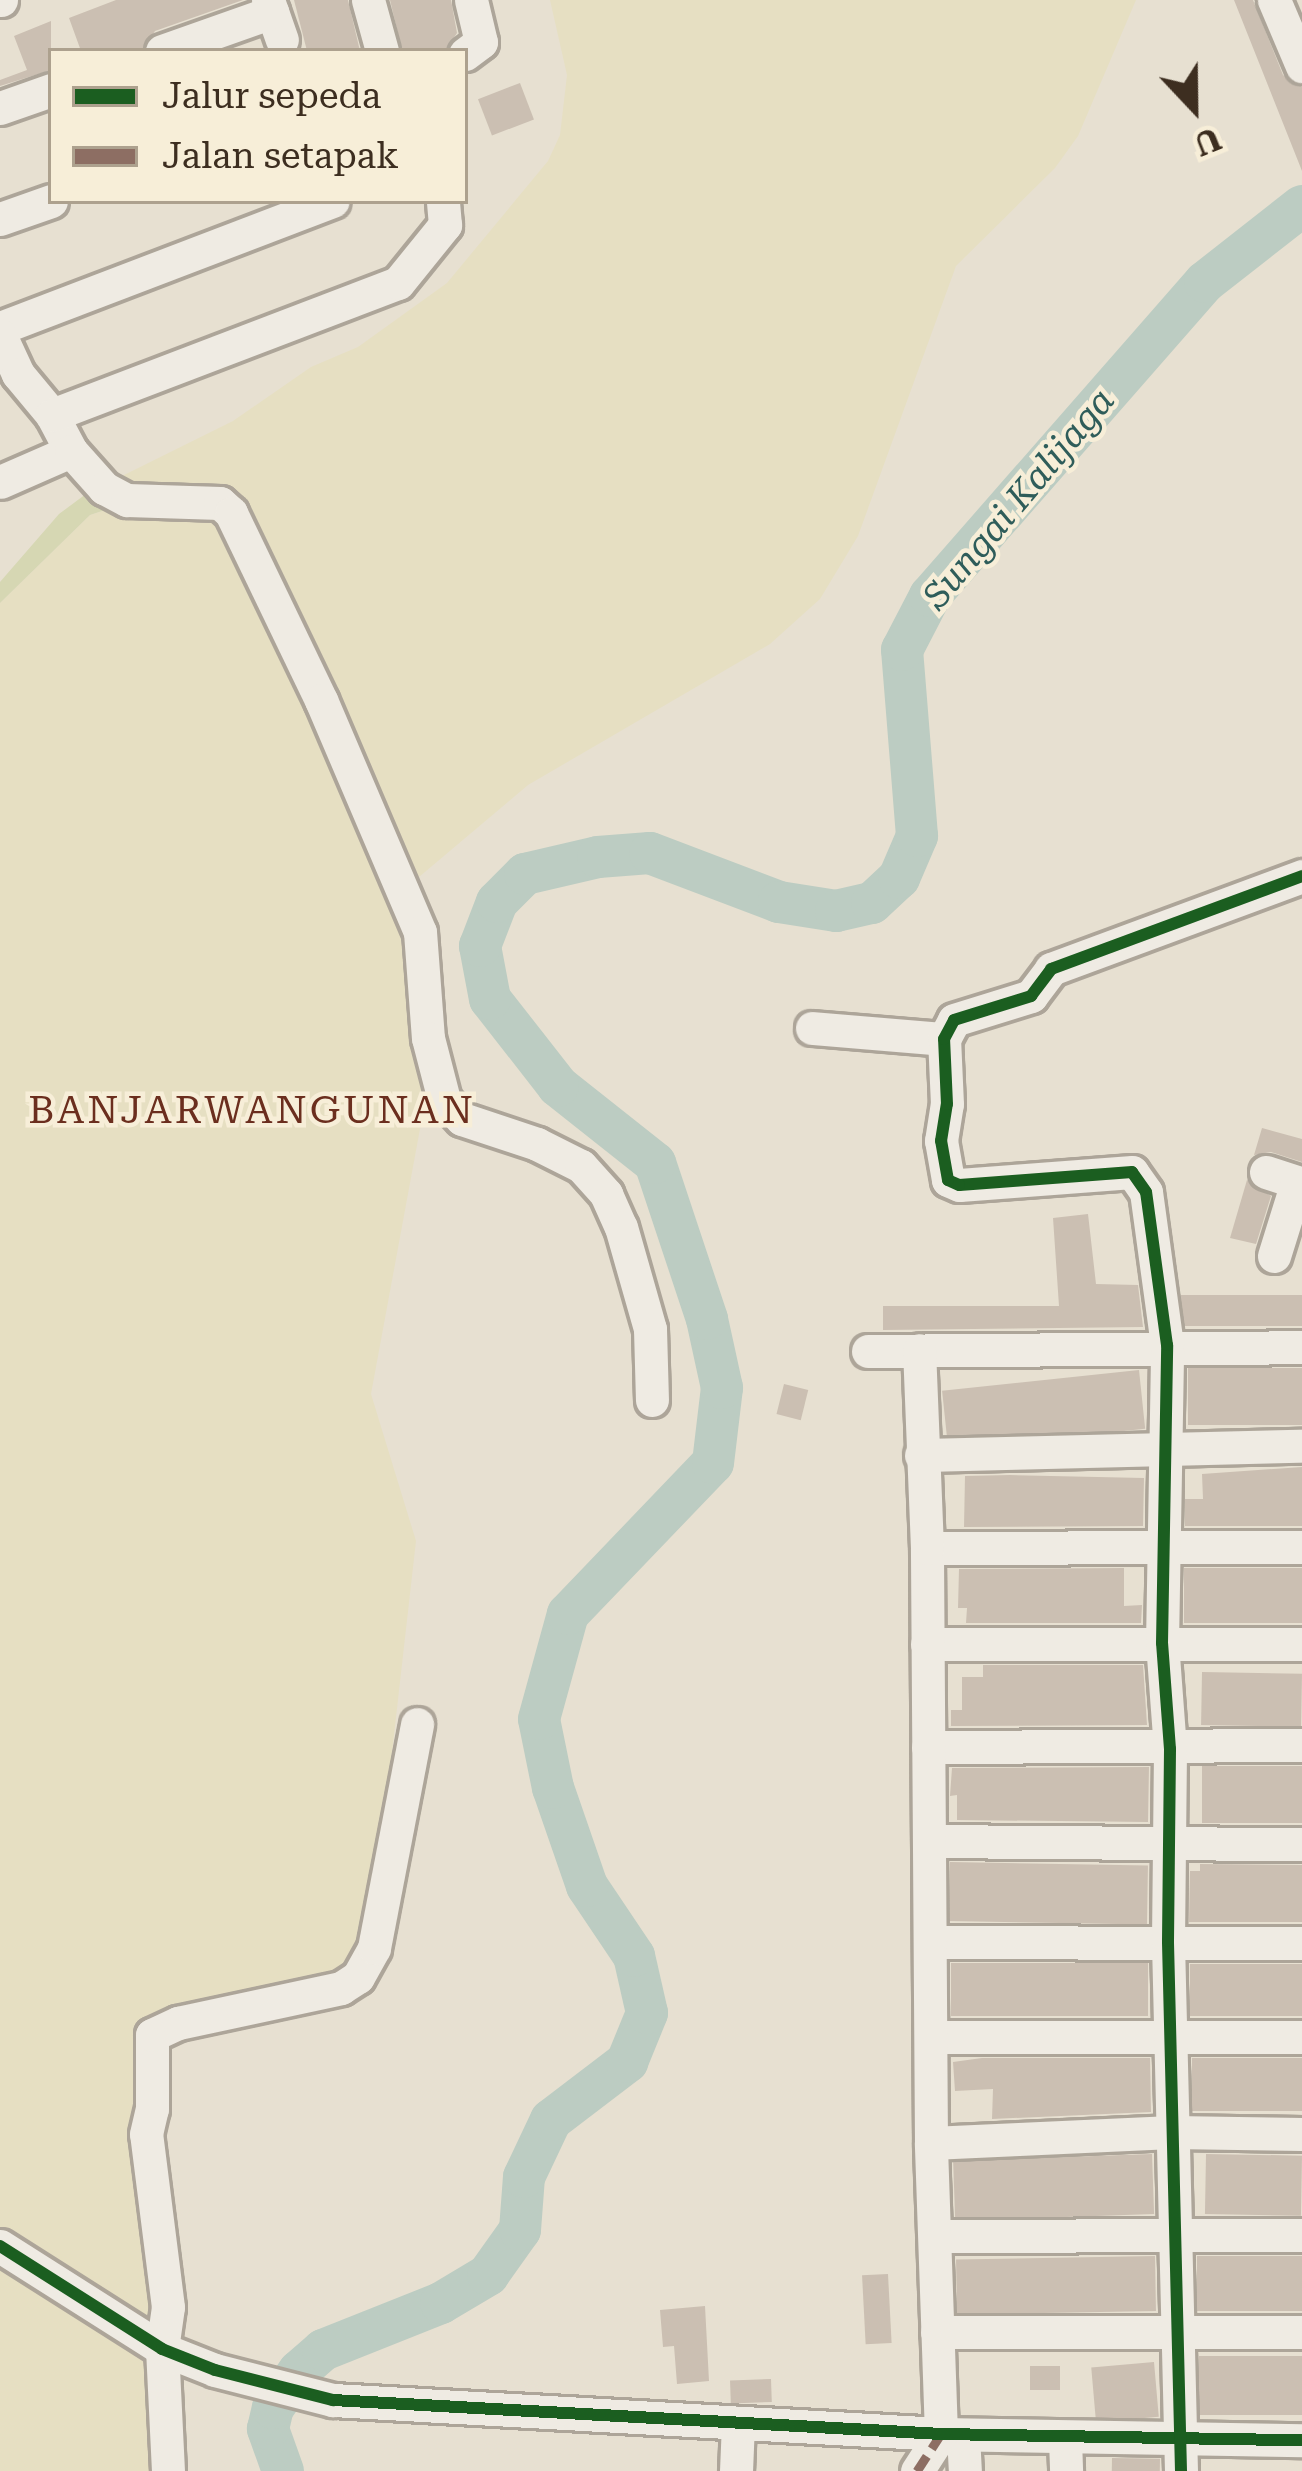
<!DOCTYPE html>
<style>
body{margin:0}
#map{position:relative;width:1302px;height:2471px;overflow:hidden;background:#e7e0d1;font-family:"Roboto Serif",serif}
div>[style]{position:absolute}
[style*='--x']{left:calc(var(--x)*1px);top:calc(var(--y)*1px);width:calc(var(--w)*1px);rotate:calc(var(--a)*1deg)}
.farmland>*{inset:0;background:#e6dfc2}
.green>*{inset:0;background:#d6d7b3}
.river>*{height:42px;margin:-21px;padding:0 21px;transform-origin:21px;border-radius:21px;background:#bcccc2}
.building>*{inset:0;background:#cbbfb2;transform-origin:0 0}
.roads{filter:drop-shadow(3px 0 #ada599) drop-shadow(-3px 0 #ada599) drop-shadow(0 3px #ada599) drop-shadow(0 -3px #ada599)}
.minor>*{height:33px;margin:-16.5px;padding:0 16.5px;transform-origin:16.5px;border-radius:16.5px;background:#efebe3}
.quiet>*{height:9px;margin-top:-4.5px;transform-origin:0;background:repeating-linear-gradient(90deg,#8d6e63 0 18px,transparent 0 27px)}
.cycleway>*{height:12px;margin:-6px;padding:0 6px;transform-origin:6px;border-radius:6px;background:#1b5e20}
span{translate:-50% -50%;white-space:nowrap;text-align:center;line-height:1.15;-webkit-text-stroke:9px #f7eed8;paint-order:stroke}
.water-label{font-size:36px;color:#2f5d5a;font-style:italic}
.quarter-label{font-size:39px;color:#6b2e1e;letter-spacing:3px}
.legend{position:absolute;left:48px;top:48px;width:420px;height:156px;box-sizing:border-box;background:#f7eed8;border:3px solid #ada18e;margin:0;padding:15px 21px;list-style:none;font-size:36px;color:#3d2e20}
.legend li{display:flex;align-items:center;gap:24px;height:60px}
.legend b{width:60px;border:3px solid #ada18e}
.north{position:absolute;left:1134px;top:48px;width:120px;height:120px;-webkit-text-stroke:9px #f7eed8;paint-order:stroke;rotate:158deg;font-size:33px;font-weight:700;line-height:48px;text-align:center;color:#3d2e20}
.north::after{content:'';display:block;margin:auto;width:42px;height:54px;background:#3d2e20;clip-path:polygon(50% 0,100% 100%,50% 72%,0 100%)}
</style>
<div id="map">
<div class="farmland">
<i style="clip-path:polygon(550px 0,1136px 0,1078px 136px,1055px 168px,956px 266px,858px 536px,820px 599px,770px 644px,528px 785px,419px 877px,245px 528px,147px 496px,116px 479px,233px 421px,311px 367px,358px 347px,447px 283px,548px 161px,560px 135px,567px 75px)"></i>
<i style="clip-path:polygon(114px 507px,212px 508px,398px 886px,427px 1091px,371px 1394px,416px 1541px,370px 1946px,330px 1976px,145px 2018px,138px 2029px,157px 2298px,152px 2329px,0 2230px,0 603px,90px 515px)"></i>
<i style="clip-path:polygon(0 2261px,156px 2358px,163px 2471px,0 2471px)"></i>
</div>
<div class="green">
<i style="clip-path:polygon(90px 491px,114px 507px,90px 515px,0 603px,0 582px,59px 514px)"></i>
</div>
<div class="river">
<i style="--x:283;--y:2471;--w:45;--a:-109.7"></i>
<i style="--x:268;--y:2429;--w:22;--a:-77"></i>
<i style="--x:273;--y:2408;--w:45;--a:-54.9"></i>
<i style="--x:299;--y:2371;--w:32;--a:-41"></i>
<i style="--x:323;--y:2350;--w:127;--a:-21.7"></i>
<i style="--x:441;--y:2303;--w:55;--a:-30.8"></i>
<i style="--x:488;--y:2275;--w:55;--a:-54.6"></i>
<i style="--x:520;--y:2230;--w:53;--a:-85.7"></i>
<i style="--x:524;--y:2177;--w:63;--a:-64.7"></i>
<i style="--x:551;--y:2120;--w:96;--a:-37.3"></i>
<i style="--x:627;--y:2062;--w:53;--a:-67.8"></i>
<i style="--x:647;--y:2013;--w:58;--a:-102.8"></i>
<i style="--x:634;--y:1956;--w:84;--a:-123.9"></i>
<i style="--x:587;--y:1886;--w:104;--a:-109.1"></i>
<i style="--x:553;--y:1788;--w:70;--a:-101.5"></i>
<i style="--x:539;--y:1719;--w:109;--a:-74.6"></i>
<i style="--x:568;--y:1614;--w:209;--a:-46.2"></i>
<i style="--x:713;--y:1463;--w:76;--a:-83.2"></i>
<i style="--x:722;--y:1388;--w:71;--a:-102.3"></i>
<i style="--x:707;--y:1319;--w:164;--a:-108.4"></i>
<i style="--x:655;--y:1163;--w:124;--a:-141.6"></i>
<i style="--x:558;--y:1086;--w:110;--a:-128"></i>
<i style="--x:490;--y:999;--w:54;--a:-100.7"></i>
<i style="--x:480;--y:946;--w:47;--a:-68.9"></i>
<i style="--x:497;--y:902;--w:40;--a:-45"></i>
<i style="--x:525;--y:874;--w:75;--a:-13.1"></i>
<i style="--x:598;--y:857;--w:52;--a:-4.4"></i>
<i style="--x:650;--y:853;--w:138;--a:20.8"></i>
<i style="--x:779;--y:902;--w:58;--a:9"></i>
<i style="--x:836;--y:911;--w:37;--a:-13"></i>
<i style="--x:872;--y:903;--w:37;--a:-43"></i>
<i style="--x:899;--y:878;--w:46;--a:-66.8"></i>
<i style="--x:917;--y:836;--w:187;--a:-94.6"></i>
<i style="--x:902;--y:650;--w:61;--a:-62.6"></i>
<i style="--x:930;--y:596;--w:417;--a:-48.8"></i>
<i style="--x:1205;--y:282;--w:123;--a:-38.1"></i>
</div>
<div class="building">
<i style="clip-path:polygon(116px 0,243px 0,155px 31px,142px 51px,81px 51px,69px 18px)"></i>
<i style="clip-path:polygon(294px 0,348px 0,360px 51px,307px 51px)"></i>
<i style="clip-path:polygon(390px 0,451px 0,457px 33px,445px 51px,402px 51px)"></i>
<i style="clip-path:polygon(1234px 0,1253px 0,1283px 75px,1302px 87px,1302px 171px)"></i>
<i style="clip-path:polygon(51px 21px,51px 70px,0 86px,0 80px,27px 70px,14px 36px)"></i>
<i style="left:520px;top:83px;width:39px;height:45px;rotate:69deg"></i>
<i style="clip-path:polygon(1262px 1128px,1302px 1139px,1302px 1162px,1271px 1152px,1254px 1155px)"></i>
<i style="clip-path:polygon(1247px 1180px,1271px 1196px,1256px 1244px,1230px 1238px)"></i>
<i style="clip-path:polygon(1088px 1214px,1096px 1284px,1138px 1285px,1143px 1327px,883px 1330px,883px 1306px,1059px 1306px,1053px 1218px)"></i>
<i style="left:1302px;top:1295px;width:31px;height:121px;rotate:90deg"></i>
<i style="left:1302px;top:1368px;width:57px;height:114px;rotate:90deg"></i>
<i style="left:1139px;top:1370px;width:59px;height:198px;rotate:84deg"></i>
<i style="left:784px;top:1384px;width:25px;height:31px;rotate:14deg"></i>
<i style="clip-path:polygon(1302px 1467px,1302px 1526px,1185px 1526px,1185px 1499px,1203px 1499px,1202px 1474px)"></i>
<i style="clip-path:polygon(1010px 1475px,1144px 1478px,1143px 1526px,964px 1527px,965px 1476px)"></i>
<i style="clip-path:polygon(1124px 1568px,1124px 1606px,1142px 1605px,1141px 1623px,966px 1623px,967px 1608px,958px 1608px,959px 1569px)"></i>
<i style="left:1184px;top:1568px;width:118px;height:55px"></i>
<i style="clip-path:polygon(983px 1665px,1143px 1665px,1147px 1725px,951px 1726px,951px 1710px,962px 1710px,962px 1677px,983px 1677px)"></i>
<i style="left:1202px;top:1672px;width:100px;height:53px;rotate:1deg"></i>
<i style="left:1302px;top:1766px;width:57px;height:100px;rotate:90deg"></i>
<i style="clip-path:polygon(1149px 1767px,1148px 1822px,957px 1820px,957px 1795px,950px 1796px,952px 1768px)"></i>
<i style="left:950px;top:1862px;width:198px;height:59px;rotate:1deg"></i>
<i style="clip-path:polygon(1200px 1864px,1302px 1865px,1302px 1922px,1189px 1922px,1190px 1871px,1200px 1871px)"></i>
<i style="left:951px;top:1963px;width:197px;height:53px"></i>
<i style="left:1190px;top:1964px;width:112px;height:52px"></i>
<i style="clip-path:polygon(982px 2058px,1150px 2058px,1151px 2112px,992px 2119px,993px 2089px,955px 2091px,953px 2062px)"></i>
<i style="left:1192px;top:2058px;width:110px;height:53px"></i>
<i style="left:1152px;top:2154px;width:60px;height:199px;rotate:88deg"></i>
<i style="left:1206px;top:2154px;width:96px;height:60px;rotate:1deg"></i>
<i style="left:1155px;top:2256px;width:55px;height:199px;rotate:89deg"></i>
<i style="left:1197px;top:2256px;width:105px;height:55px"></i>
<i style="left:888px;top:2274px;width:69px;height:26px;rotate:87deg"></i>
<i style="clip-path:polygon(705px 2306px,709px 2381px,677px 2384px,674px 2346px,663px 2347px,660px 2310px)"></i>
<i style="left:1302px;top:2356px;width:59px;height:103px;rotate:90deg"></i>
<i style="left:1154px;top:2362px;width:55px;height:63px;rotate:85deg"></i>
<i style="left:1060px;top:2366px;width:24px;height:30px;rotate:90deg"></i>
<i style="left:771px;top:2379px;width:23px;height:41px;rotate:88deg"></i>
<i style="left:1112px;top:2458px;width:48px;height:13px;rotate:1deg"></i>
</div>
<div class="roads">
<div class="minor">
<i style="--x:0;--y:0;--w:1;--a:0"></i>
<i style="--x:268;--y:0;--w:42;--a:70.7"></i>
<i style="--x:368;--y:0;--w:53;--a:74.6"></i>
<i style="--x:1274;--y:0;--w:72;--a:67"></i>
<i style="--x:162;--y:51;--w:117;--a:-19.5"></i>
<i style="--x:465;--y:54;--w:20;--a:-37"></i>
<i style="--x:481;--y:42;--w:43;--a:-103.4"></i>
<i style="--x:0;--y:108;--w:54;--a:-19.4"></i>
<i style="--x:0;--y:219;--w:54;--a:-19.4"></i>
<i style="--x:0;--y:328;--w:356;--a:-20.9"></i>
<i style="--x:0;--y:335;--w:43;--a:65.2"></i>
<i style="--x:18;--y:374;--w:53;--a:50.3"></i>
<i style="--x:52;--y:415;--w:41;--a:62.2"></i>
<i style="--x:71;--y:451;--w:77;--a:156.4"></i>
<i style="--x:52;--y:415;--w:370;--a:-20.9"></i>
<i style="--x:398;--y:283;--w:75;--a:-51"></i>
<i style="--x:445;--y:225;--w:24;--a:-95"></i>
<i style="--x:71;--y:451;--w:50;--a:48.3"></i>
<i style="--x:104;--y:488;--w:26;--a:28"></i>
<i style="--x:127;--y:500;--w:93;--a:1.8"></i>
<i style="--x:220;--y:503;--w:15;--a:42"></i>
<i style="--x:231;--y:513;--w:208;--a:64.3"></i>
<i style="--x:321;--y:700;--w:252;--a:66.9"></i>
<i style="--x:420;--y:932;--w:106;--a:85.7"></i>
<i style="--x:428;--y:1038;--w:64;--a:75.5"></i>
<i style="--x:444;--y:1100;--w:26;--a:47"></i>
<i style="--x:462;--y:1119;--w:79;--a:18.4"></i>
<i style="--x:537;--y:1144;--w:49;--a:26.6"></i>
<i style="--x:581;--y:1166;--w:38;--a:48"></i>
<i style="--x:606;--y:1194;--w:36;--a:66"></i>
<i style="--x:621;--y:1227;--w:106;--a:74.1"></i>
<i style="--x:650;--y:1329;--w:71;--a:88.4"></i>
<i style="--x:812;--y:1028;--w:132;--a:4.8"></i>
<i style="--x:1266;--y:1172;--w:38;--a:18"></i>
<i style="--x:1274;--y:1256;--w:77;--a:-72.7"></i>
<i style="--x:868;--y:1351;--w:434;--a:-0.5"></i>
<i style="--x:921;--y:1455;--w:381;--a:-1.4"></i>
<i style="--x:927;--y:1548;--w:375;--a:-0.2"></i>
<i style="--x:927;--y:1644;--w:375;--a:0"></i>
<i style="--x:928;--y:1747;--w:374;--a:-0.3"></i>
<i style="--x:929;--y:1841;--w:373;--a:0.5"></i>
<i style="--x:933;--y:1942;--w:369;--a:0.2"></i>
<i style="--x:932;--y:2037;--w:370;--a:0"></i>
<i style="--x:931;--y:2143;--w:241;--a:-2.6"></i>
<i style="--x:1172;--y:2132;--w:130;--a:0.9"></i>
<i style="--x:935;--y:2236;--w:367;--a:-0.2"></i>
<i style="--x:0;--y:2246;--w:192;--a:32.4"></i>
<i style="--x:162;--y:2349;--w:57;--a:21.6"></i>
<i style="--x:215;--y:2370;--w:122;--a:14.3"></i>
<i style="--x:333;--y:2400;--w:609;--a:3.2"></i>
<i style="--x:941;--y:2434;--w:361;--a:1"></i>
<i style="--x:937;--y:2332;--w:365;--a:0"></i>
<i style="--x:963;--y:2435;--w:36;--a:87"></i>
<i style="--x:1065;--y:2439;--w:32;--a:88"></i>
<i style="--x:168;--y:2471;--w:122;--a:-92.8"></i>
<i style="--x:162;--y:2349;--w:42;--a:-81.9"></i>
<i style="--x:168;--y:2307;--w:174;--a:-97.2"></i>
<i style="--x:146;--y:2134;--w:26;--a:-77"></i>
<i style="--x:152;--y:2109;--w:74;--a:-90"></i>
<i style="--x:152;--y:2035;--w:29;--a:-25"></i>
<i style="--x:178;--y:2023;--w:167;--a:-12.1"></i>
<i style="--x:341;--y:1988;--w:20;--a:-33"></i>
<i style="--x:358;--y:1977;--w:33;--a:-61"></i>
<i style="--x:374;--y:1948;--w:228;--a:-79.1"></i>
<i style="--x:736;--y:2471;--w:48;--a:-87.6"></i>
<i style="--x:917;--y:2471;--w:44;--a:-57"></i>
<i style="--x:941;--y:2434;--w:291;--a:-92"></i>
<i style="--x:931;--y:2143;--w:595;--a:-90.39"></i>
<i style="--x:927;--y:1548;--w:198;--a:-92.3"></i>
<i style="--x:1181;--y:2471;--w:530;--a:-91.41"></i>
<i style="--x:1168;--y:1941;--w:192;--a:-89.4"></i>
<i style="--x:1170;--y:1749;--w:106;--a:-94.3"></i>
<i style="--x:1162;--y:1643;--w:298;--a:-89"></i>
<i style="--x:1167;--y:1345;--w:154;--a:-97.8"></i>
<i style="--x:1146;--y:1192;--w:24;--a:-125"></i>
<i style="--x:1132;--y:1172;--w:173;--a:175.7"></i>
<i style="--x:959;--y:1185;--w:12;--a:-156"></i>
<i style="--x:948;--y:1180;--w:40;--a:-100"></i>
<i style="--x:941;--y:1141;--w:37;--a:-81"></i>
<i style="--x:947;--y:1104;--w:65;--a:-92.6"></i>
<i style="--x:944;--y:1039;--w:21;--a:-62"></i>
<i style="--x:954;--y:1020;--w:81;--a:-17.3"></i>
<i style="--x:1031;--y:996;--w:34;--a:-53"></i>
<i style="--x:1051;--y:969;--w:268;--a:-20.3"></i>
</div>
</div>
<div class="quiet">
<i style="--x:917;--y:2471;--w:44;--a:-57"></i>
</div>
<div class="cycleway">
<i style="--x:0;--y:2246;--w:192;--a:32.4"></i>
<i style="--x:162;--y:2349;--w:57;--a:21.6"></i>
<i style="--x:215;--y:2370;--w:122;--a:14.3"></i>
<i style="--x:333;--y:2400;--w:609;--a:3.2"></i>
<i style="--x:941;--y:2434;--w:361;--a:1"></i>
<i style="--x:1181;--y:2471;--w:530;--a:-91.41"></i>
<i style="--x:1168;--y:1941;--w:192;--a:-89.4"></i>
<i style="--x:1170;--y:1749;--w:106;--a:-94.3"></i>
<i style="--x:1162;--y:1643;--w:298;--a:-89"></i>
<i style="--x:1167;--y:1345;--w:154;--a:-97.8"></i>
<i style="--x:1146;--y:1192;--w:24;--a:-125"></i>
<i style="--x:1132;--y:1172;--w:173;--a:175.7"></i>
<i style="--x:959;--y:1185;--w:12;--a:-156"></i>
<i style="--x:948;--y:1180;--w:40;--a:-100"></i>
<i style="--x:941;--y:1141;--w:37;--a:-81"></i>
<i style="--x:947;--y:1104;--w:65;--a:-92.6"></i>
<i style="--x:944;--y:1039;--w:21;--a:-62"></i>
<i style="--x:954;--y:1020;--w:81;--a:-17.3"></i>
<i style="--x:1031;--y:996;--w:34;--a:-53"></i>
<i style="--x:1051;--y:969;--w:268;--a:-20.3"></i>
</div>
<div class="water-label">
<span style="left:1019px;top:499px;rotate:-50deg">Sungai Kalijaga</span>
</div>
<div class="quarter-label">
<span style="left:252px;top:1110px">BANJARWANGUNAN</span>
</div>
<ul class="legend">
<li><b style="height:15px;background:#1b5e20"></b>Jalur sepeda</li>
<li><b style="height:15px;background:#8d6e63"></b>Jalan setapak</li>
</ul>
<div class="north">U</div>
</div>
